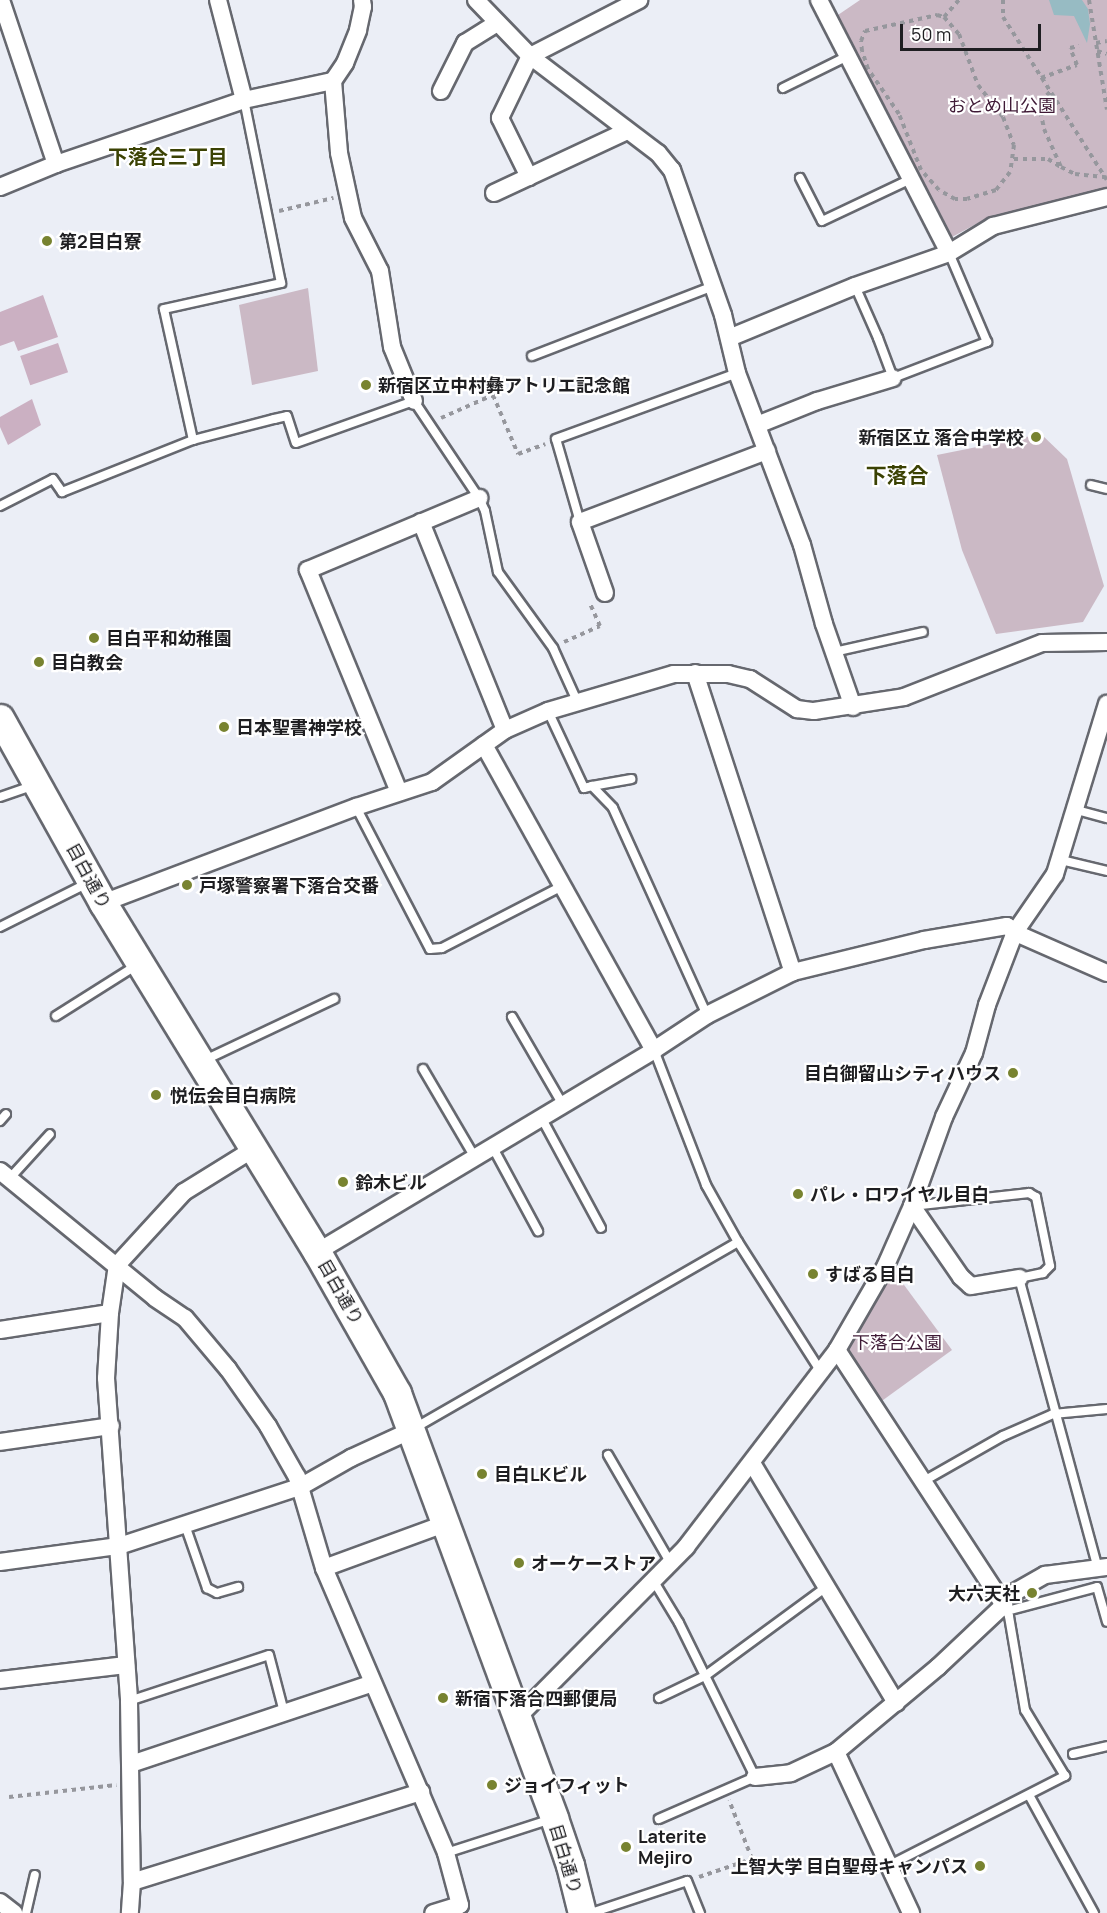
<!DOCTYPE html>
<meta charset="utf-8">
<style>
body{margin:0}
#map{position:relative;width:1107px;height:1913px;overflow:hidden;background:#ebeef6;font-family:Manrope,"Noto Sans JP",sans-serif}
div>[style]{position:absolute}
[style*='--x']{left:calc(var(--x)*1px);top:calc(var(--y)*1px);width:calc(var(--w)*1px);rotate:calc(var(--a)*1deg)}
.green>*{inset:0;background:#cbb9c5}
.forest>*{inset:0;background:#cbb0c2;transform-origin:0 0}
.water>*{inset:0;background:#97bbc3}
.path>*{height:4px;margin-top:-2px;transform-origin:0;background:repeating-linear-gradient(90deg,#96979d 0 4.5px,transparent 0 9px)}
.roads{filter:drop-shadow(2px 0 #66686f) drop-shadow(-2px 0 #66686f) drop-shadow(0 2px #66686f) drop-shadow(0 -2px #66686f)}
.lane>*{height:8px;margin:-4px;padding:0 4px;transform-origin:4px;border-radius:4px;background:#fff}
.street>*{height:16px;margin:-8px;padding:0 8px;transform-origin:8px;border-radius:8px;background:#fff}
.primary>*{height:27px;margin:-13.5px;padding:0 13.5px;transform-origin:13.5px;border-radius:13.5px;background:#fff}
.dots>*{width:16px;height:16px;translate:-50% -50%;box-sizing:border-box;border:3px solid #fff;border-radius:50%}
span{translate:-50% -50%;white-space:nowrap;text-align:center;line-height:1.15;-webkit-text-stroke:4.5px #fff;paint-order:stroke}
.park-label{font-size:18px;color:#3f1a36}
.poi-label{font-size:18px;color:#1e1e21;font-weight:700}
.left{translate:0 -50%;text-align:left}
.right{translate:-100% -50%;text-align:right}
.street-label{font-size:18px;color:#1e1e21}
.neighbourhood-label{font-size:20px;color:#3b4203;font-weight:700}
.quarter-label{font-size:21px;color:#3b4203;font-weight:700}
.scale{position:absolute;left:900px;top:24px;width:141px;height:27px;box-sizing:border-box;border:3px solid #1e1e21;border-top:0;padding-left:8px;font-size:18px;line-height:21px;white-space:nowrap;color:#1e1e21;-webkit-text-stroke:4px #fff;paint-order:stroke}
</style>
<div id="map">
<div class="green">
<i style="clip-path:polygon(860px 0,1107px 0,1107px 188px,991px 216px,952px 237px,835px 17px)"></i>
<i style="clip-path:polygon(308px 288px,318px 371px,252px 385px,239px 305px)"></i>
<i style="clip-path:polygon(1041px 434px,1067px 459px,1104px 586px,1083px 622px,996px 634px,962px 550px,937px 455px)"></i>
<i style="clip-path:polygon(893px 1270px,952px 1350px,879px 1403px,845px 1351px)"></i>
</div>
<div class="forest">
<i style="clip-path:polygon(43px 295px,58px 337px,18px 351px,14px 341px,0 346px,0 312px)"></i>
<i style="left:58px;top:343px;width:31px;height:40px;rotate:71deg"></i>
<i style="clip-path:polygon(32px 399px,41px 425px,8px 445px,0 427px,0 417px)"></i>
</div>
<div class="water">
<i style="clip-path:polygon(1049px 0,1082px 0,1088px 9px,1090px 24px,1087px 43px,1074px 16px,1054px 15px)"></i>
</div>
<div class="path">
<i style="--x:1003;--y:0;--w:17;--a:90"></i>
<i style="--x:1003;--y:17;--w:193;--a:57.5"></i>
<i style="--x:1089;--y:0;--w:111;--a:80.7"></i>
<i style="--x:937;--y:15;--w:7;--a:16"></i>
<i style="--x:944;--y:17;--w:23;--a:49"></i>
<i style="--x:959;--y:34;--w:54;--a:69.6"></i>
<i style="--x:978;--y:85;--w:41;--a:52"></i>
<i style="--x:1003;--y:117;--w:30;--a:69"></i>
<i style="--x:1014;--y:145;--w:27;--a:98"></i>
<i style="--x:1010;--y:172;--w:23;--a:128"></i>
<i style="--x:996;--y:190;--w:30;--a:163"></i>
<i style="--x:967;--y:199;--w:12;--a:180"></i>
<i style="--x:955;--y:199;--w:18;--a:-151"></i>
<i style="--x:939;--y:190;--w:27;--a:-132"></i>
<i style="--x:921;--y:170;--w:60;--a:-111.4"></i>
<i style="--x:899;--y:114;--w:55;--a:-124.6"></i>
<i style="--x:868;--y:69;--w:19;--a:-108"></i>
<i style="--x:862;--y:51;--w:10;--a:-96"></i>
<i style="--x:861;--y:41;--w:11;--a:-68"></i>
<i style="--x:865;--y:31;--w:74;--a:-12.5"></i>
<i style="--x:944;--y:17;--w:23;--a:-49"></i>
<i style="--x:1096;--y:43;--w:11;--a:-10"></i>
<i style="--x:1097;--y:51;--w:10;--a:17"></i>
<i style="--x:1041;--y:78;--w:38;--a:-20"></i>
<i style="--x:1077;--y:65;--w:18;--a:-112"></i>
<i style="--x:1070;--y:48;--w:9;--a:-13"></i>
<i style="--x:1050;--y:92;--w:16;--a:135"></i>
<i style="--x:1039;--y:103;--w:26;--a:79"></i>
<i style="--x:1044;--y:129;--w:42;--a:65.9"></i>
<i style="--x:1061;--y:167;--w:16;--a:27"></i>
<i style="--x:1075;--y:174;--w:31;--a:6"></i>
<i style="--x:1014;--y:159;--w:34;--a:0"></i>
<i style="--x:1048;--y:159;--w:15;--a:32"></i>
<i style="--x:279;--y:211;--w:56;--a:-13.5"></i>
<i style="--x:441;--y:418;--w:57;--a:-23.9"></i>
<i style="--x:493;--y:395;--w:64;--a:67"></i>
<i style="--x:518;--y:454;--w:29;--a:-20"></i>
<i style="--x:564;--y:642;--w:39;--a:-24"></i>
<i style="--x:600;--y:626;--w:24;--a:-114"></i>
<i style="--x:9;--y:1797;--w:108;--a:-6.4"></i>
<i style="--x:699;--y:1877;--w:56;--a:-18.8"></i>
<i style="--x:752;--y:1859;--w:63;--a:-111.3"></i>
</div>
<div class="roads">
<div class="lane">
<i style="--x:783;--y:88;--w:72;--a:-26.2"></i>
<i style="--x:800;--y:178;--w:48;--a:62.9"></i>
<i style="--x:822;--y:221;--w:98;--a:-25.3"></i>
<i style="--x:855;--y:286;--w:57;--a:66.1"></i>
<i style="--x:878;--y:338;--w:43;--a:69.4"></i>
<i style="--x:893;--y:378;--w:101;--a:-21"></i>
<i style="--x:987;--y:342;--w:97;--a:-113.1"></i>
<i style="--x:532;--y:356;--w:194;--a:-21.1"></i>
<i style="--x:193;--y:440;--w:134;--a:-102.5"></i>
<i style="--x:164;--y:309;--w:120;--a:-12.5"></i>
<i style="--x:281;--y:283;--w:187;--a:-101.4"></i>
<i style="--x:1091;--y:485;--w:16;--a:14"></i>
<i style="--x:0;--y:506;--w:59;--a:-27"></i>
<i style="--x:53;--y:479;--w:16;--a:55"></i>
<i style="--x:62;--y:492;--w:141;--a:-21.7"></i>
<i style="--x:193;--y:440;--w:84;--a:-14.5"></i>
<i style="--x:274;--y:419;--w:13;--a:-13"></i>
<i style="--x:287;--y:416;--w:28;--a:72"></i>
<i style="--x:296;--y:443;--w:125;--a:-19.6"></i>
<i style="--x:414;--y:401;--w:117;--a:56.2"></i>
<i style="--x:479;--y:498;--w:14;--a:65"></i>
<i style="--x:485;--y:511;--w:62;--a:78"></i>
<i style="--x:498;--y:572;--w:94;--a:54.1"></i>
<i style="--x:553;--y:648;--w:58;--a:65.6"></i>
<i style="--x:580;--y:522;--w:86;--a:-106.1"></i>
<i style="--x:556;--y:439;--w:193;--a:-20"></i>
<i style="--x:834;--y:652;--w:91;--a:-12.7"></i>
<i style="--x:548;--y:711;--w:85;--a:64.9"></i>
<i style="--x:584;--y:788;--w:8;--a:-14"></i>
<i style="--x:592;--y:786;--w:30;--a:46"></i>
<i style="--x:613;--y:808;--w:227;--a:65.6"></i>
<i style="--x:592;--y:786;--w:40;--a:-10"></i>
<i style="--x:0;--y:797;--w:36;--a:-19"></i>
<i style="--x:356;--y:807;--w:160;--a:62.5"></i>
<i style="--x:430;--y:949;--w:12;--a:-5"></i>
<i style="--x:442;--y:948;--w:135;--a:-27.3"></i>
<i style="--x:1073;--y:809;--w:35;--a:15"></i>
<i style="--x:1061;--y:860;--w:47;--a:13.4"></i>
<i style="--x:0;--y:927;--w:98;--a:-26.6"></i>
<i style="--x:56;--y:1016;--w:96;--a:-32.2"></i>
<i style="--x:512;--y:1017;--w:102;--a:59.9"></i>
<i style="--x:654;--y:1050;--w:145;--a:68.9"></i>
<i style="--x:706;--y:1185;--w:65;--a:60.7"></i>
<i style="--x:738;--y:1242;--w:154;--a:57.4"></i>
<i style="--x:205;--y:1060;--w:143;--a:-25.3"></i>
<i style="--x:423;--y:1069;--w:101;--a:59.6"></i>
<i style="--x:541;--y:1117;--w:126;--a:61.6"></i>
<i style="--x:0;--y:1121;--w:9;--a:-49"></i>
<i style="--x:492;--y:1146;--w:97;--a:61.6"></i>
<i style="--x:10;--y:1178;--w:59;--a:-47.7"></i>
<i style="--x:912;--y:1206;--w:118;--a:-6.3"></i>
<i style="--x:1029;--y:1193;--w:8;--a:30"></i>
<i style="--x:1036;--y:1197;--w:70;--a:78.5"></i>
<i style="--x:1050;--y:1266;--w:10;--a:135"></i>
<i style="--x:1043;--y:1273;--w:25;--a:168"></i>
<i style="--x:1019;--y:1278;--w:301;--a:74.8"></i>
<i style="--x:413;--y:1429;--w:375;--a:-29.9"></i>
<i style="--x:608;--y:1455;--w:124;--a:59.9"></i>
<i style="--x:922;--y:1482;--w:93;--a:-29.6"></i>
<i style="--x:1003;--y:1436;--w:55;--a:-23.7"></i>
<i style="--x:1053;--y:1414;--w:54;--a:-5.3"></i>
<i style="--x:185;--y:1525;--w:67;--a:70.8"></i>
<i style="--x:207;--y:1588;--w:11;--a:27"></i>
<i style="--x:217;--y:1593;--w:22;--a:-16"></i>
<i style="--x:653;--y:1580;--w:50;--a:58.8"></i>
<i style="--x:679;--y:1623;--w:172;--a:63.7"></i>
<i style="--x:755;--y:1777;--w:105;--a:156.4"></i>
<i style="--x:1007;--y:1611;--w:93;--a:-14.9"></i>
<i style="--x:1097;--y:1587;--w:36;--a:74"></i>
<i style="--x:659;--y:1698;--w:51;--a:-25.6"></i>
<i style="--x:705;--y:1676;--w:150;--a:-36.3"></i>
<i style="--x:129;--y:1701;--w:147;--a:-18.2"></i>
<i style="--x:269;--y:1655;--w:59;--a:75.3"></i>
<i style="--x:1073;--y:1754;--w:35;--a:-13"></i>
<i style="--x:1029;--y:1795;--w:135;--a:61.2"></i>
<i style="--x:446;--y:1853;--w:110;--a:-17.9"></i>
<i style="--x:888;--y:1866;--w:199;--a:-27"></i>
<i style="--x:1065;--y:1776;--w:77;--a:-121.2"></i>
<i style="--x:1025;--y:1710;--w:95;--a:-99.7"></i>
<i style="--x:1009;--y:1616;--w:12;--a:-114"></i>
<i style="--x:26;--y:1913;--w:39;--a:-77"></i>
<i style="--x:591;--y:1913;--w:101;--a:-18.4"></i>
<i style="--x:687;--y:1881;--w:35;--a:68"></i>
</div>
<div class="street">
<i style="--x:1;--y:0;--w:173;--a:71.5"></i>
<i style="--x:218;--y:0;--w:103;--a:75.4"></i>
<i style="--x:476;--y:0;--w:78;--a:46"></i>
<i style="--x:530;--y:56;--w:161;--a:37.2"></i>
<i style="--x:658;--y:153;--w:22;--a:51"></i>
<i style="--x:672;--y:170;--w:154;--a:70.6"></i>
<i style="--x:723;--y:315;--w:60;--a:76.4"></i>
<i style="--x:737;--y:373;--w:184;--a:69.3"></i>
<i style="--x:802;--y:545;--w:82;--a:74.4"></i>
<i style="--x:824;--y:624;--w:88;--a:70.7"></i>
<i style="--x:819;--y:0;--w:284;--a:62.8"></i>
<i style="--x:333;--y:81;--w:72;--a:85.2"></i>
<i style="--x:339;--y:153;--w:66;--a:77.8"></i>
<i style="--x:353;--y:218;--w:59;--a:63"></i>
<i style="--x:380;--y:271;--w:77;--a:81"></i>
<i style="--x:392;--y:347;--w:58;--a:67.8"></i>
<i style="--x:441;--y:91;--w:54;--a:-63.4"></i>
<i style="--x:465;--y:43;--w:38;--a:-32"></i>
<i style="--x:529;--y:177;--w:66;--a:-116.2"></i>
<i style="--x:500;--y:118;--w:69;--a:-64.2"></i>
<i style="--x:530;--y:56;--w:123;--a:-27.2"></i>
<i style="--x:0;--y:187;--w:61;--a:-22.3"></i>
<i style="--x:56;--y:164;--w:199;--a:-18.8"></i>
<i style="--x:244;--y:100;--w:91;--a:-12.1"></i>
<i style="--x:333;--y:81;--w:22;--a:-56"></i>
<i style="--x:345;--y:63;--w:35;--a:-68"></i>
<i style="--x:358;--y:30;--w:24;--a:-78"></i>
<i style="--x:363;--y:7;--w:7;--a:-98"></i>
<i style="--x:494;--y:193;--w:147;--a:-25"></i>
<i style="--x:729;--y:338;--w:136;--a:-22.4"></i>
<i style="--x:855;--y:286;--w:100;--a:-19.3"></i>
<i style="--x:949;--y:253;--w:52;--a:-31.5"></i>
<i style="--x:993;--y:226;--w:118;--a:-14.3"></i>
<i style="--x:757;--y:425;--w:65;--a:-21.8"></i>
<i style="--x:817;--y:401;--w:79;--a:-16.8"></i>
<i style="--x:421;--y:522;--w:224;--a:68"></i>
<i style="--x:605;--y:593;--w:75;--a:-109.4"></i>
<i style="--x:580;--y:522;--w:200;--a:-20.8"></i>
<i style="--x:695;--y:673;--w:315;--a:71.9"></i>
<i style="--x:484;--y:745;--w:349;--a:60.9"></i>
<i style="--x:399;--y:792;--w:240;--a:-112.3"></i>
<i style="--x:308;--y:570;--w:186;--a:-22.8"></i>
<i style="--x:103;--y:903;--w:271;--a:-20.8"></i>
<i style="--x:356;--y:807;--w:80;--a:-18.2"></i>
<i style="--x:432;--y:782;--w:90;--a:-35.5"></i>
<i style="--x:505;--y:730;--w:47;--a:-23.8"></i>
<i style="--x:548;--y:711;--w:131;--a:-16.4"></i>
<i style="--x:674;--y:674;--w:54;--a:0"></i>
<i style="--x:728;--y:674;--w:23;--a:13"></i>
<i style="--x:750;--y:679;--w:56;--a:32.6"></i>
<i style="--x:797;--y:709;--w:17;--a:7"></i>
<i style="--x:814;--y:711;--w:91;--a:-8.8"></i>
<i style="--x:904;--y:697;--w:148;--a:-21.4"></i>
<i style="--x:1042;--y:643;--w:65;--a:-0.9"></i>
<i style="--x:0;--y:1171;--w:200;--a:39.3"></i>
<i style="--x:155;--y:1298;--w:36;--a:34"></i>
<i style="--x:185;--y:1318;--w:67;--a:49.9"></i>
<i style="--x:228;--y:1369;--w:70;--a:54.9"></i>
<i style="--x:268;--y:1426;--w:59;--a:60.4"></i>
<i style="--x:297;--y:1477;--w:95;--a:73.5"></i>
<i style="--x:324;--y:1568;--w:310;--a:66.8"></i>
<i style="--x:446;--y:1853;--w:54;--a:74.9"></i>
<i style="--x:460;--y:1905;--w:28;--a:163"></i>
<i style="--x:912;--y:1206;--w:86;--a:55.4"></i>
<i style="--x:961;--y:1277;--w:13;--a:42"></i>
<i style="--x:971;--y:1286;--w:49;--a:-9.5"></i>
<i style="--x:317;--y:1252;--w:393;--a:-30.9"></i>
<i style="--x:654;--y:1050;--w:64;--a:-33.4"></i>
<i style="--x:707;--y:1015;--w:96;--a:-26.6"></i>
<i style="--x:793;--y:972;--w:135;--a:-13.7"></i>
<i style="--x:924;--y:940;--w:84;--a:-9.6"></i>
<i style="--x:1007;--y:926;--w:14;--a:36"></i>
<i style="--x:1018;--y:934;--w:97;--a:23.7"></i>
<i style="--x:110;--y:1313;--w:65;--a:93.5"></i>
<i style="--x:106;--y:1378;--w:324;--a:85.9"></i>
<i style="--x:129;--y:1701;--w:181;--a:89.1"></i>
<i style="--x:132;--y:1882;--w:31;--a:94"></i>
<i style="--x:0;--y:1330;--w:111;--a:-8.8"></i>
<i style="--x:110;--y:1313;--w:49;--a:-81.7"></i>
<i style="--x:117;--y:1265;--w:99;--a:-47.5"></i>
<i style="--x:184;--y:1192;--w:84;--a:-31.8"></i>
<i style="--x:0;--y:1442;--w:112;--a:-8.2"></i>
<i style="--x:752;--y:1463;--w:280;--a:59"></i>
<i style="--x:0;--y:1562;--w:120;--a:-7.7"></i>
<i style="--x:119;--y:1546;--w:190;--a:-18.1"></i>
<i style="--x:300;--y:1487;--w:59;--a:-29.6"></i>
<i style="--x:351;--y:1458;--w:67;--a:-24.7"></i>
<i style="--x:324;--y:1568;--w:131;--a:-20.1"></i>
<i style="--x:1001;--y:1600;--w:51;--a:-29.6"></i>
<i style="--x:1045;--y:1575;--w:63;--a:-7.4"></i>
<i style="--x:0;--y:1680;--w:127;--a:-6.8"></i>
<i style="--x:516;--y:1719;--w:242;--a:-45.3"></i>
<i style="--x:686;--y:1547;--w:248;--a:-52.5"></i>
<i style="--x:837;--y:1350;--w:98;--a:-60"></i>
<i style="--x:886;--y:1265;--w:64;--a:-66.2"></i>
<i style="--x:912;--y:1206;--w:95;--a:-70.2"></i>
<i style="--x:944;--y:1117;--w:71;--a:-64.9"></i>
<i style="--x:974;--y:1053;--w:50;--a:-74.8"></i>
<i style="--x:987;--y:1005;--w:78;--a:-69"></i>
<i style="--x:1015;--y:932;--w:70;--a:-55.4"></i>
<i style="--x:1055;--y:874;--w:178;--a:-73"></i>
<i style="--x:836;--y:1752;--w:178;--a:65"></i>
<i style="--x:131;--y:1764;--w:255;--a:-18.5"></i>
<i style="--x:755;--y:1777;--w:36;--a:-6"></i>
<i style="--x:791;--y:1773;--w:50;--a:-25"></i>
<i style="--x:836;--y:1752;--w:133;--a:-39.8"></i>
<i style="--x:938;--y:1667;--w:91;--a:-43.2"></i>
<i style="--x:1004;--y:1605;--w:305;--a:-123.2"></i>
<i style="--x:132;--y:1882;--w:303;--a:-17.3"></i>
<i style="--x:0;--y:1902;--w:18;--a:38"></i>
</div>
<div class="primary">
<i style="--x:0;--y:718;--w:212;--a:60.9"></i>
<i style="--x:103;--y:903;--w:409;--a:58.5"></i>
<i style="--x:317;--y:1252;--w:162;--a:60.4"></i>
<i style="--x:397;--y:1393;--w:453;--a:69.7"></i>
<i style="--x:554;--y:1818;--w:50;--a:71.2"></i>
<i style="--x:570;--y:1865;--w:49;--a:76"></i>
</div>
</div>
<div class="dots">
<i style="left:47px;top:241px;background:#788330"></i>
<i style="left:366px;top:385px;background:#788330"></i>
<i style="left:1036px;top:437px;background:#788330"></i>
<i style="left:94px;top:638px;background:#788330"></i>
<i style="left:39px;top:662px;background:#788330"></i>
<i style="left:224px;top:727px;background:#788330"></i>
<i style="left:187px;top:885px;background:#788330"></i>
<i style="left:1013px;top:1073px;background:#788330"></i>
<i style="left:156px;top:1095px;background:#788330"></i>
<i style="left:343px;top:1182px;background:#788330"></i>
<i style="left:798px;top:1194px;background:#788330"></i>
<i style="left:813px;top:1274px;background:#788330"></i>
<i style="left:482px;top:1474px;background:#788330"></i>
<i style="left:519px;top:1563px;background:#788330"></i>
<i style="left:1032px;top:1593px;background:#788330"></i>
<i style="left:443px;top:1698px;background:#788330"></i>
<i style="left:492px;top:1785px;background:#788330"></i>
<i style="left:626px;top:1847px;background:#788330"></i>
<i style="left:980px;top:1866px;background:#788330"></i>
</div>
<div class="park-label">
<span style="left:1002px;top:105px">おとめ山公園</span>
<span style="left:897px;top:1342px">下落合公園</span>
</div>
<div class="poi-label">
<span class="left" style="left:59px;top:241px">第2目白寮</span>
<span class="left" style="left:378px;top:385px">新宿区立中村彝アトリエ記念館</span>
<span class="right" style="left:1024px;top:437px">新宿区立 落合中学校</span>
<span class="left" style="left:106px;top:638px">目白平和幼稚園</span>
<span class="left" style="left:51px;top:662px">目白教会</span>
<span class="left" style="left:236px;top:727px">日本聖書神学校</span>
<span class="left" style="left:199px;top:885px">戸塚警察署下落合交番</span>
<span class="right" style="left:1001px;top:1073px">目白御留山シティハウス</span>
<span class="left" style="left:170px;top:1095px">悦伝会目白病院</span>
<span class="left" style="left:355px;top:1182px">鈴木ビル</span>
<span class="left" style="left:810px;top:1194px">パレ・ロワイヤル目白</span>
<span class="left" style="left:825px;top:1274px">すばる目白</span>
<span class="left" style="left:494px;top:1474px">目白LKビル</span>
<span class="left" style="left:531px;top:1563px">オーケーストア</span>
<span class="right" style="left:1020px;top:1593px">大六天社</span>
<span class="left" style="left:455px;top:1698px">新宿下落合四郵便局</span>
<span class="left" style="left:504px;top:1785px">ジョイフィット</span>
<span class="left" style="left:638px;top:1847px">Laterite<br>Mejiro</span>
<span class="right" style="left:968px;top:1866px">上智大学 目白聖母キャンパス</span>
</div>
<div class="street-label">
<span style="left:89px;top:876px;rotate:61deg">目白通り</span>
<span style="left:341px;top:1292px;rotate:60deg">目白通り</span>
<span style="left:566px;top:1859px;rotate:73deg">目白通り</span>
</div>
<div class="neighbourhood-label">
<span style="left:168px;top:156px">下落合三丁目</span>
</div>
<div class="quarter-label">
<span style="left:897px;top:475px">下落合</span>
</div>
<div class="scale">50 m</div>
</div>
